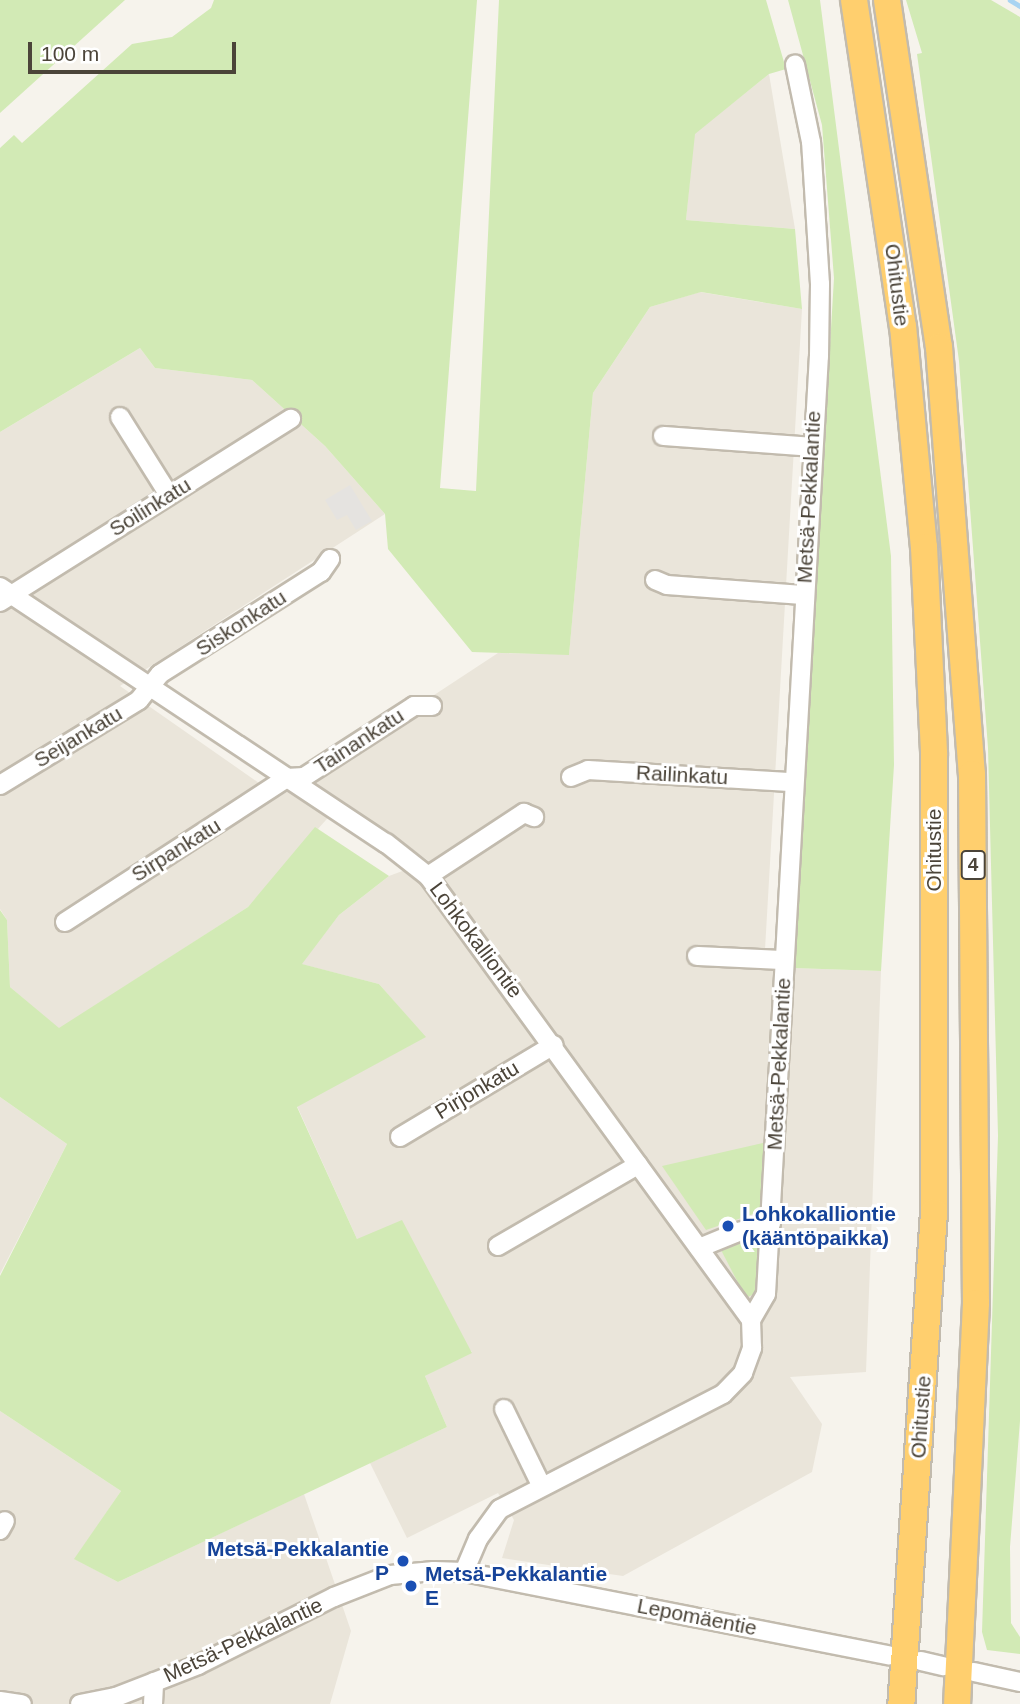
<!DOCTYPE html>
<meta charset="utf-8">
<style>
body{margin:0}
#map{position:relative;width:1020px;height:1704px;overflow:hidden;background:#f6f3ec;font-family:Arial,sans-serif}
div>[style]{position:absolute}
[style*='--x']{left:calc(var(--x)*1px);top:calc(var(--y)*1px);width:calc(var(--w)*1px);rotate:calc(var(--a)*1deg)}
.residential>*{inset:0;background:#eae5da}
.green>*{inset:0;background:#d2eab5}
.parking>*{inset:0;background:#e5e3e0}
.stream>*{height:4.5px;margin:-2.25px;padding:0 2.25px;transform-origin:2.25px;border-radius:2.25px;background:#a9d4f2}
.roads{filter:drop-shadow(2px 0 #c2bbae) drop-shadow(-2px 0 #c2bbae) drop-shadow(0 2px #c2bbae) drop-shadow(0 -2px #c2bbae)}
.minor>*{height:18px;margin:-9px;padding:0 9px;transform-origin:9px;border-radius:9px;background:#fff}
.highway>*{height:26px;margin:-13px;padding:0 13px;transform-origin:13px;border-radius:13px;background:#ffcf6e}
.dots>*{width:19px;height:19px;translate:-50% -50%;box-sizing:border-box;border:4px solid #fff;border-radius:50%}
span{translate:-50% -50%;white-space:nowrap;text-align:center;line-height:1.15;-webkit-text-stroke:6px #fff;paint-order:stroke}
.shield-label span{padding:2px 5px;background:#fff;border:2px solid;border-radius:5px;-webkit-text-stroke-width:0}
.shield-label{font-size:19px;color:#4b4439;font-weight:700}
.street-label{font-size:21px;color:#4b4439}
.transit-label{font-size:21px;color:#164399;font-weight:700}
.left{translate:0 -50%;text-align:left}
.right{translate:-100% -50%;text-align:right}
.scale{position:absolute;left:28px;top:42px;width:208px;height:32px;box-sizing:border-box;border:4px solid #4b4439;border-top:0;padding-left:9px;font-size:21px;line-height:24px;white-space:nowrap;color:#4b4439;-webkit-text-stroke:5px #fff;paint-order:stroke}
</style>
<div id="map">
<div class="residential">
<i style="clip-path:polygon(769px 74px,795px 229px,686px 220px,694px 134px)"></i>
<i style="clip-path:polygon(700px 292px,802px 309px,764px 967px,881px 971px,866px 1372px,790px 1377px,822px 1424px,812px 1472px,623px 1576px,502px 1558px,514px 1520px,498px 1493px,407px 1538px,370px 1463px,447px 1427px,425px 1376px,472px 1352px,357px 1239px,297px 1106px,425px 1037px,379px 984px,301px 964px,339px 915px,389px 876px,429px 861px,343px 801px,248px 907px,59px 1029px,10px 987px,7px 920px,0 909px,0 432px,140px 348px,155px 368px,252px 380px,325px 446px,385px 514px,120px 686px,279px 797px,498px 653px,569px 654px,593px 393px,650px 307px)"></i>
<i style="clip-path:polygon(0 1097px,67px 1144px,0 1274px)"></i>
<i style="clip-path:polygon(0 1411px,121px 1491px,75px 1559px,118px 1582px,304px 1494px,351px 1631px,330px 1704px,0 1704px)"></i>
</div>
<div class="green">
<i style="clip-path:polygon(0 0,125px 0,0 113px)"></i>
<i style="clip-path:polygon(214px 0,477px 0,440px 488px,476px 491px,499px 0,766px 0,786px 69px,769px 74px,695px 134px,686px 220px,795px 229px,802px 309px,701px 292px,650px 307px,593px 393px,569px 655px,472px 652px,388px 549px,385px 514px,325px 446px,252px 380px,155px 368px,140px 348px,0 432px,0 148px,14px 135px,22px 143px,132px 44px,172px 37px,211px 8px)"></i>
<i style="clip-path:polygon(788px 0,820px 0,891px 556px,894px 765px,881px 971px,793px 968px,834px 278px,822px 125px)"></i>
<i style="clip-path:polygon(906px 0,991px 0,1020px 17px,1020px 1421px,1010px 1547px,1011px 1623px,1020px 1637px,1020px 1654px,987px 1650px,982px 1632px,998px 1136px,988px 748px,959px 361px,917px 54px,922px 53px)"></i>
<i style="clip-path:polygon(315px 827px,389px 876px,339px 915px,302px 964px,379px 984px,426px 1037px,297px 1107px,357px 1239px,402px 1220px,472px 1353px,425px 1376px,447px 1427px,118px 1582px,74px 1559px,121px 1491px,0 1411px,0 1276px,67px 1144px,0 1097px,0 910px,7px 920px,10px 987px,59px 1028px,248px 907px)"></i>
<i style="clip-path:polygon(767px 1142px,765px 1210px,706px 1230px,662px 1166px)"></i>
<i style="clip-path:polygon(753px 1239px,761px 1242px,760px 1291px,746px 1298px,721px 1250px)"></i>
</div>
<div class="parking">
<i style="clip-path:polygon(350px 485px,372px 521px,356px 530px,347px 515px,337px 520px,325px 500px)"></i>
</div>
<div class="stream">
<i style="--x:1010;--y:0;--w:12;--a:31"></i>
</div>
<div class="roads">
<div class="minor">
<i style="--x:120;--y:417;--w:92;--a:57.9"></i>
<i style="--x:663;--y:436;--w:149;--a:4.2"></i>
<i style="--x:655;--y:580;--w:13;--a:23"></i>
<i style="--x:667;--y:585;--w:136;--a:4.2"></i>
<i style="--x:0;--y:587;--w:463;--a:33.6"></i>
<i style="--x:386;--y:843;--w:53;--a:38.2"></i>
<i style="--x:428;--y:876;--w:549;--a:53.96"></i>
<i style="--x:0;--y:602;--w:344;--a:-32.2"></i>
<i style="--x:571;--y:777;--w:18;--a:-22"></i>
<i style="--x:588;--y:770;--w:205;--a:3.4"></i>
<i style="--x:0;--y:785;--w:163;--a:-31.4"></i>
<i style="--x:139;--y:700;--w:33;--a:-51"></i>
<i style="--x:160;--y:674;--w:191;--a:-32.4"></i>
<i style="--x:321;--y:572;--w:16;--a:-55"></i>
<i style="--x:428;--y:876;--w:115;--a:-33.3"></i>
<i style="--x:524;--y:813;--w:11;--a:22"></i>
<i style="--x:65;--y:922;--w:265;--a:-33"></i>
<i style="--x:287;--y:778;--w:17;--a:-3"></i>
<i style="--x:304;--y:777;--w:131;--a:-32.8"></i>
<i style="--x:414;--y:706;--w:18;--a:0"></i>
<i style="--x:697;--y:956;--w:86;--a:2.7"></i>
<i style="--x:400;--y:1137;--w:179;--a:-30.9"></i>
<i style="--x:498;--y:1246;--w:162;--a:-30.1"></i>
<i style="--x:699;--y:1248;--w:42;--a:-22.3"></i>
<i style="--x:738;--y:1232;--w:34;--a:-14"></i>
<i style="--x:504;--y:1409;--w:85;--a:64"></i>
<i style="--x:0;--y:1530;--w:10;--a:-61"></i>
<i style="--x:464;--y:1572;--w:36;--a:-67"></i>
<i style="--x:478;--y:1539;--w:37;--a:-54"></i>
<i style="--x:500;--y:1509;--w:251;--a:-27.3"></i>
<i style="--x:723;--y:1394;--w:29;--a:-46"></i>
<i style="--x:743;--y:1373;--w:27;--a:-70"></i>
<i style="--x:752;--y:1348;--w:28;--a:-92"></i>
<i style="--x:751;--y:1320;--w:30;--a:-60"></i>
<i style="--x:766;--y:1294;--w:939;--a:-86.77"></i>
<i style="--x:819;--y:356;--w:72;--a:-89.2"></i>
<i style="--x:820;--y:284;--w:142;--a:-93.6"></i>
<i style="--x:811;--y:142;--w:79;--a:-101.7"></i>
<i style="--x:921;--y:1661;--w:23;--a:13"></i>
<i style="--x:974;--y:1672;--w:47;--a:12.3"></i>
<i style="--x:0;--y:1701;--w:22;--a:8"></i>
<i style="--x:80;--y:1704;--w:37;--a:-11"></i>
<i style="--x:116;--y:1697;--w:88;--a:-21.3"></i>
<i style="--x:198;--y:1665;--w:152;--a:-26.6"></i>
<i style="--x:334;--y:1597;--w:60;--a:-21.4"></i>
<i style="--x:390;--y:1575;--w:44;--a:-5.2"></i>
<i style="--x:434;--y:1571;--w:30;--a:2"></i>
<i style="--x:464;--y:1572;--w:433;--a:11.1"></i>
<i style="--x:153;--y:1704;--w:22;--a:-87"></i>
</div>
<div class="highway">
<i style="--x:854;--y:0;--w:330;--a:81.5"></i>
<i style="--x:903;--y:326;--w:222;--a:84.6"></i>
<i style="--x:924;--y:547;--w:208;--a:87.2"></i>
<i style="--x:934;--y:755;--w:457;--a:90"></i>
<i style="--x:934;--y:1212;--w:493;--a:93.8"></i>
<i style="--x:887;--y:0;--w:351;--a:81.5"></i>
<i style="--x:939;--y:347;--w:428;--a:85.6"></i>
<i style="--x:972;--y:774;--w:529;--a:89.57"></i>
<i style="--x:976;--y:1303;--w:401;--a:92.7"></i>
</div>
</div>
<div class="dots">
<i style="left:728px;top:1226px;background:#1a4fb4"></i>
<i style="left:403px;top:1561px;background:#1a4fb4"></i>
<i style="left:411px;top:1586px;background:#1a4fb4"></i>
</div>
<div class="shield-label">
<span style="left:973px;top:865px">4</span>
</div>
<div class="street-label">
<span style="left:897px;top:285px;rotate:83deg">Ohitustie</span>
<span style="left:809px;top:497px;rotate:-87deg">Metsä-Pekkalantie</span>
<span style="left:150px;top:507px;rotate:-32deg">Soilinkatu</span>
<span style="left:241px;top:623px;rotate:-33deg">Siskonkatu</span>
<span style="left:78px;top:737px;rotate:-31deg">Seijankatu</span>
<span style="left:359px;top:741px;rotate:-33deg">Tainankatu</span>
<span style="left:682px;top:775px;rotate:3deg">Railinkatu</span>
<span style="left:176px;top:850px;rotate:-32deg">Sirpankatu</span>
<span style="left:934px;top:850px;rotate:-90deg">Ohitustie</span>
<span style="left:476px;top:940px;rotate:53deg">Lohkokalliontie</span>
<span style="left:779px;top:1064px;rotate:-87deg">Metsä-Pekkalantie</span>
<span style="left:477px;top:1090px;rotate:-31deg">Pirjonkatu</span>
<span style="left:921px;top:1417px;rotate:-86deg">Ohitustie</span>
<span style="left:697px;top:1617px;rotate:11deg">Lepomäentie</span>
<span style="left:243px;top:1640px;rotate:-25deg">Metsä-Pekkalantie</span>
</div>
<div class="transit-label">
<span class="left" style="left:742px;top:1226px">Lohkokalliontie<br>(kääntöpaikka)</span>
<span class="right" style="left:389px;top:1561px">Metsä-Pekkalantie<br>P</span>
<span class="left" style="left:425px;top:1586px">Metsä-Pekkalantie<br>E</span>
</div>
<div class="scale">100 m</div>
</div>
